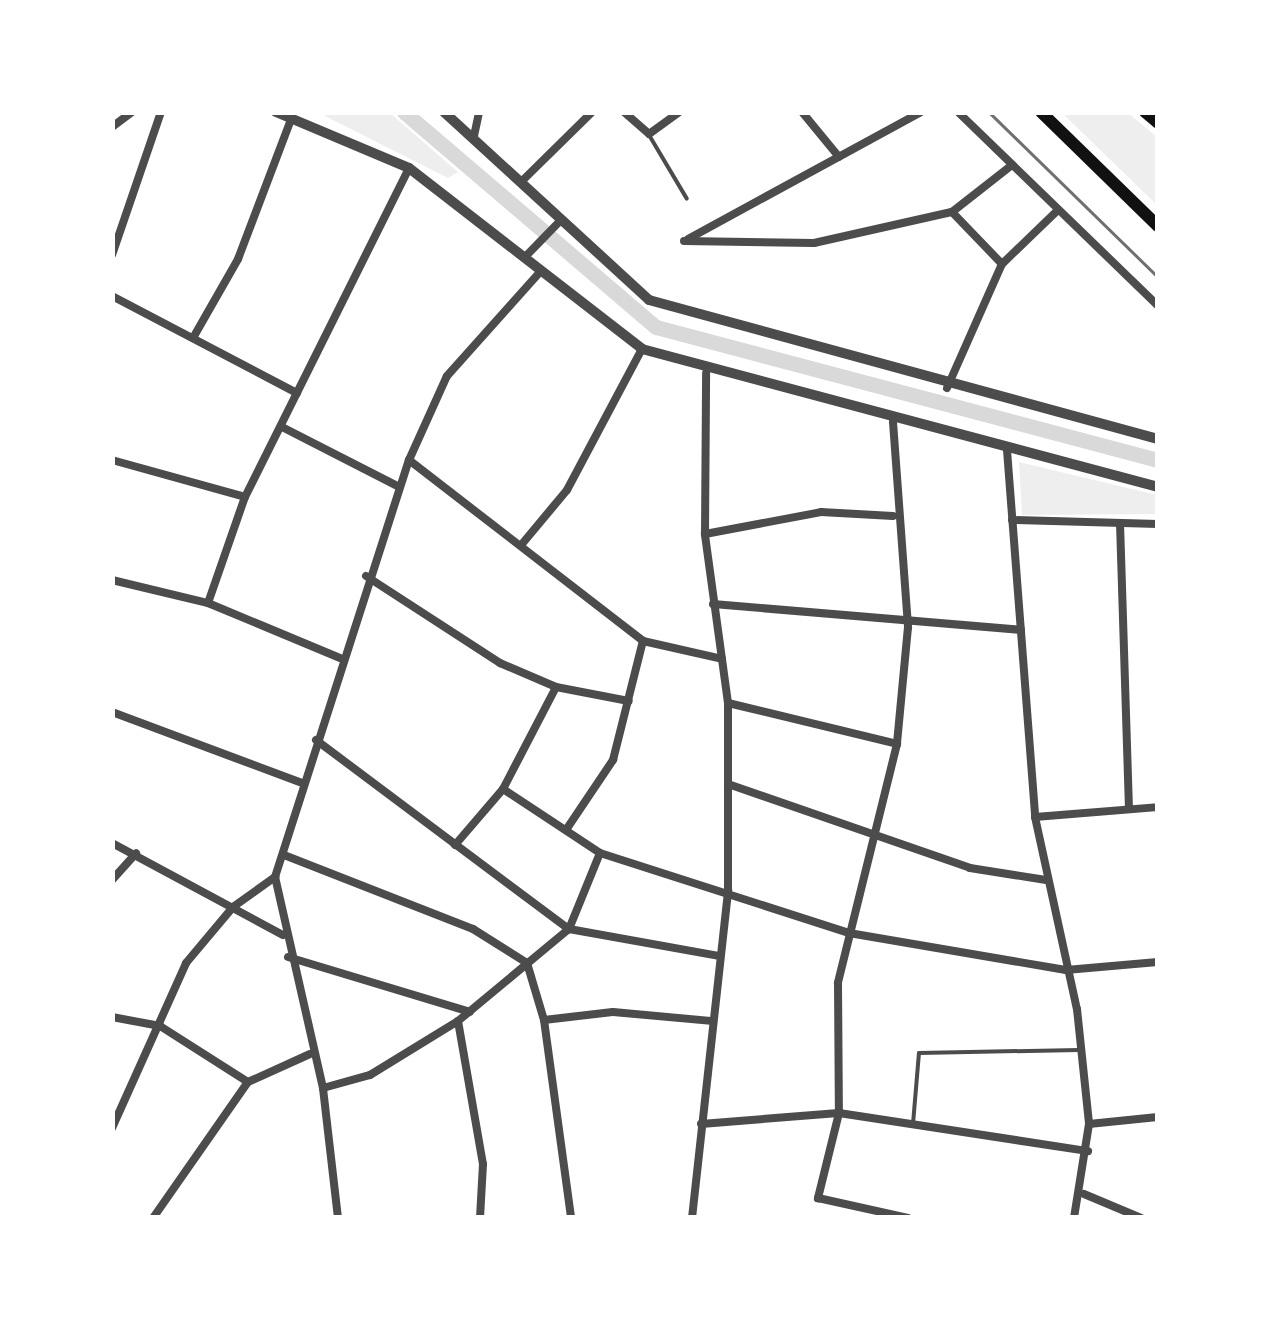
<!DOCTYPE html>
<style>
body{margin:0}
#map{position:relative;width:1270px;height:1330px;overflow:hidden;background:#fff;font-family:Arial,sans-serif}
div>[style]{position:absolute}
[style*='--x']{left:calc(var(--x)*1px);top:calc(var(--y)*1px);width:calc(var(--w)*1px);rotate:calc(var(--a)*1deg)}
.green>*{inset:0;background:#eee}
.canal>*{height:15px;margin:-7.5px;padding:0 7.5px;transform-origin:7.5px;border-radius:7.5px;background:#d9d9d9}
.service>*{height:4px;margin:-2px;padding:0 2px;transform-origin:2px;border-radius:2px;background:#4c4c4c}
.minor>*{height:8px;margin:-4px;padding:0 4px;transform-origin:4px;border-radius:4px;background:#4c4c4c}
.tertiary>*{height:10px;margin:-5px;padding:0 5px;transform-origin:5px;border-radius:5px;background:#4c4c4c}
.trunk>*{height:12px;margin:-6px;padding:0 6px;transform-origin:6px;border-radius:6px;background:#111}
.tram>*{height:2.5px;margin:-1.25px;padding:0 1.25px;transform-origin:1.25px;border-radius:1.25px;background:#707070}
span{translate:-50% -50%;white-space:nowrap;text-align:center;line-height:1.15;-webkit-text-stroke:8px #fff;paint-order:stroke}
.frame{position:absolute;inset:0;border:115px solid #fff;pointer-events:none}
</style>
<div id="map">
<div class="green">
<i style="clip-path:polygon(319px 113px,390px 113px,458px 172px,448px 178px)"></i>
<i style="clip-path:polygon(1062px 113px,1128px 113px,1157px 137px,1157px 205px)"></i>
<i style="clip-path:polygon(1019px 462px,1157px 495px,1157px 514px,1022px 515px)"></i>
</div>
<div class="canal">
<i style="--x:404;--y:112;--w:331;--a:40.5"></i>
<i style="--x:656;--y:327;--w:519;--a:14.84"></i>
</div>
<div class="service">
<i style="--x:649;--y:135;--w:74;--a:59.3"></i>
<i style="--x:913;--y:1124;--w:71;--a:-85.2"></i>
<i style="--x:919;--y:1053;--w:160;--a:-1.1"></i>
</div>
<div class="minor">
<i style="--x:624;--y:112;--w:33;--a:41"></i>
<i style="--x:649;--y:134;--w:37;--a:-36"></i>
<i style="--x:802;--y:112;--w:58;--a:50.6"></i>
<i style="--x:958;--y:112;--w:279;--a:44.1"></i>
<i style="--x:112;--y:127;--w:25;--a:-37"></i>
<i style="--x:474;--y:136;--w:25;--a:-78"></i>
<i style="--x:521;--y:182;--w:100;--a:-44.6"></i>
<i style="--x:952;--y:212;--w:72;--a:46.1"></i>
<i style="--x:688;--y:239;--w:265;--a:-28.6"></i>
<i style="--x:684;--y:241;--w:130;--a:0.9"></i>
<i style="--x:814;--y:243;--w:141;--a:-12.7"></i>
<i style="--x:952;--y:212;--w:76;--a:-38.1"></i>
<i style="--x:112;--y:255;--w:151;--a:-71.1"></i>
<i style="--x:524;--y:258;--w:52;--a:-45.8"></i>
<i style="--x:112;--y:296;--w:209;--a:27.7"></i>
<i style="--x:193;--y:338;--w:91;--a:-60.3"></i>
<i style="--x:238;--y:259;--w:152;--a:-69.2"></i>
<i style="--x:947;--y:388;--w:136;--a:-66.1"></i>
<i style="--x:1002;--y:264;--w:78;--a:-44"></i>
<i style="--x:893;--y:422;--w:206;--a:85.8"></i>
<i style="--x:908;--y:627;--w:118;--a:95.4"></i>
<i style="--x:897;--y:744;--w:246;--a:103.9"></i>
<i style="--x:838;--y:983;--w:130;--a:89.6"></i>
<i style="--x:839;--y:1113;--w:88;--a:103.9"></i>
<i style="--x:818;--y:1198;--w:92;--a:12.5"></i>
<i style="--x:282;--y:427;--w:131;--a:27.1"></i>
<i style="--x:1007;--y:450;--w:368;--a:85.6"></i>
<i style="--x:1035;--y:817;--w:197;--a:77.7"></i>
<i style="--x:1077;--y:1009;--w:116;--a:84"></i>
<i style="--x:1089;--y:1124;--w:95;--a:99.1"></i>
<i style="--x:112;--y:460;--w:138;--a:15.5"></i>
<i style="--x:409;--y:460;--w:296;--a:37.7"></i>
<i style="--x:643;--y:641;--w:81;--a:12.8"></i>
<i style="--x:1012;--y:520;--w:146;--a:1.6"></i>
<i style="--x:1120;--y:523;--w:285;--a:88.2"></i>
<i style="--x:705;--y:534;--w:118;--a:-10.7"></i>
<i style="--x:821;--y:512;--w:72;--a:3.2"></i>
<i style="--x:522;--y:544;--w:70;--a:-50.2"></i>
<i style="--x:567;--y:490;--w:160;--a:-62"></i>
<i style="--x:366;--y:576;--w:160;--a:33"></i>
<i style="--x:500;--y:663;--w:61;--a:23.2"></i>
<i style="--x:556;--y:687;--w:74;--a:10.9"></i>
<i style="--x:112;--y:580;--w:99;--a:13.5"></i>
<i style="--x:208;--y:603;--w:143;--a:22.6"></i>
<i style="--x:208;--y:603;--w:112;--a:-70.8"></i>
<i style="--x:245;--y:497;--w:368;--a:-63.5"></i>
<i style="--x:713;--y:604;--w:309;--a:4.8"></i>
<i style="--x:728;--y:703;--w:174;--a:13.6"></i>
<i style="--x:112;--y:712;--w:203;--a:20.5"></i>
<i style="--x:316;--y:740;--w:316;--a:36.8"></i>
<i style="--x:569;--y:929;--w:152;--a:10.2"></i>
<i style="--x:728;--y:784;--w:256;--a:19.1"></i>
<i style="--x:970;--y:868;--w:77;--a:9"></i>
<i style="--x:503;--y:789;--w:116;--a:33.4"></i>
<i style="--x:600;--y:853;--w:262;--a:17.8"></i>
<i style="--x:849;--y:933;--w:220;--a:9.7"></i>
<i style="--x:1066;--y:970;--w:92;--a:-5"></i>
<i style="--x:1035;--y:817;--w:123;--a:-4.6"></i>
<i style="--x:568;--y:827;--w:81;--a:-56.1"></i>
<i style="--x:613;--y:760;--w:123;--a:-75.9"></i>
<i style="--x:112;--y:843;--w:194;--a:28.3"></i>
<i style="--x:455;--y:845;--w:74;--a:-49.4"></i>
<i style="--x:503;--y:789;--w:115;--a:-62.5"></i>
<i style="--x:284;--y:855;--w:203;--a:21.4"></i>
<i style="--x:473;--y:929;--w:64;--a:32.2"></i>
<i style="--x:527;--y:963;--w:59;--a:73.4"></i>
<i style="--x:544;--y:1020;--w:200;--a:82.2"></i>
<i style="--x:112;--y:880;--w:36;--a:-48"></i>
<i style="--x:288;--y:957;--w:190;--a:16.8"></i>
<i style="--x:112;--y:1017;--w:49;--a:10.6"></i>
<i style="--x:160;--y:1026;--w:104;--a:32.5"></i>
<i style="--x:544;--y:1020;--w:69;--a:-6.6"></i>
<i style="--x:613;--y:1012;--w:98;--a:5.2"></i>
<i style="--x:458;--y:1021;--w:145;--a:80.1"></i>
<i style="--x:483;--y:1164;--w:54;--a:93.2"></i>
<i style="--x:323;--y:1088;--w:49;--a:-15.5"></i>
<i style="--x:370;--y:1075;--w:103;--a:-31.5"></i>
<i style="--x:458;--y:1021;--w:144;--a:-39.7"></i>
<i style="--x:569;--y:929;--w:82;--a:-67.8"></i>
<i style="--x:701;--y:1124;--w:138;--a:-4.6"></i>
<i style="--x:839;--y:1113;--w:252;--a:8.7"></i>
<i style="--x:1089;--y:1124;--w:69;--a:-5.8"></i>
<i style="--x:112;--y:1128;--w:181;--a:-65.8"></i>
<i style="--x:186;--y:963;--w:73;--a:-50"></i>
<i style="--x:233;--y:907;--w:52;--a:-35.5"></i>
<i style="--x:1084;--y:1194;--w:62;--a:22.8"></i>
<i style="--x:153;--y:1218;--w:166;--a:-55.1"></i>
<i style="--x:248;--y:1082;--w:68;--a:-24.3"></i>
<i style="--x:338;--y:1218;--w:131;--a:-96.6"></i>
<i style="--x:323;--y:1088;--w:216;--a:-102.8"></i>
<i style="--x:275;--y:877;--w:438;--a:-72.2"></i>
<i style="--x:409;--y:460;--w:92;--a:-65.7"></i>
<i style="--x:447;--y:376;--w:140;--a:-48.2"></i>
<i style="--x:692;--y:1218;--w:330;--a:-83.7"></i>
<i style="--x:728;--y:890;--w:187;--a:-90"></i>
<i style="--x:728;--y:703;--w:171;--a:-97.8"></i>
<i style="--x:705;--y:534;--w:161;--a:-89.6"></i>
</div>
<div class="tertiary">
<i style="--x:276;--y:112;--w:144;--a:22.8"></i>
<i style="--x:409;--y:168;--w:295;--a:37.8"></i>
<i style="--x:642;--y:349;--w:534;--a:14.97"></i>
<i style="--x:444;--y:112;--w:278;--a:42.5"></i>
<i style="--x:649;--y:300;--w:528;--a:15.27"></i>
</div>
<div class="trunk">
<i style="--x:1041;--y:112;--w:163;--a:44.3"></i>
<i style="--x:1145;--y:112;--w:17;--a:40"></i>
</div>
<div class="tram">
<i style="--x:989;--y:112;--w:236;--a:44.3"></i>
</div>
<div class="frame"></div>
</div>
